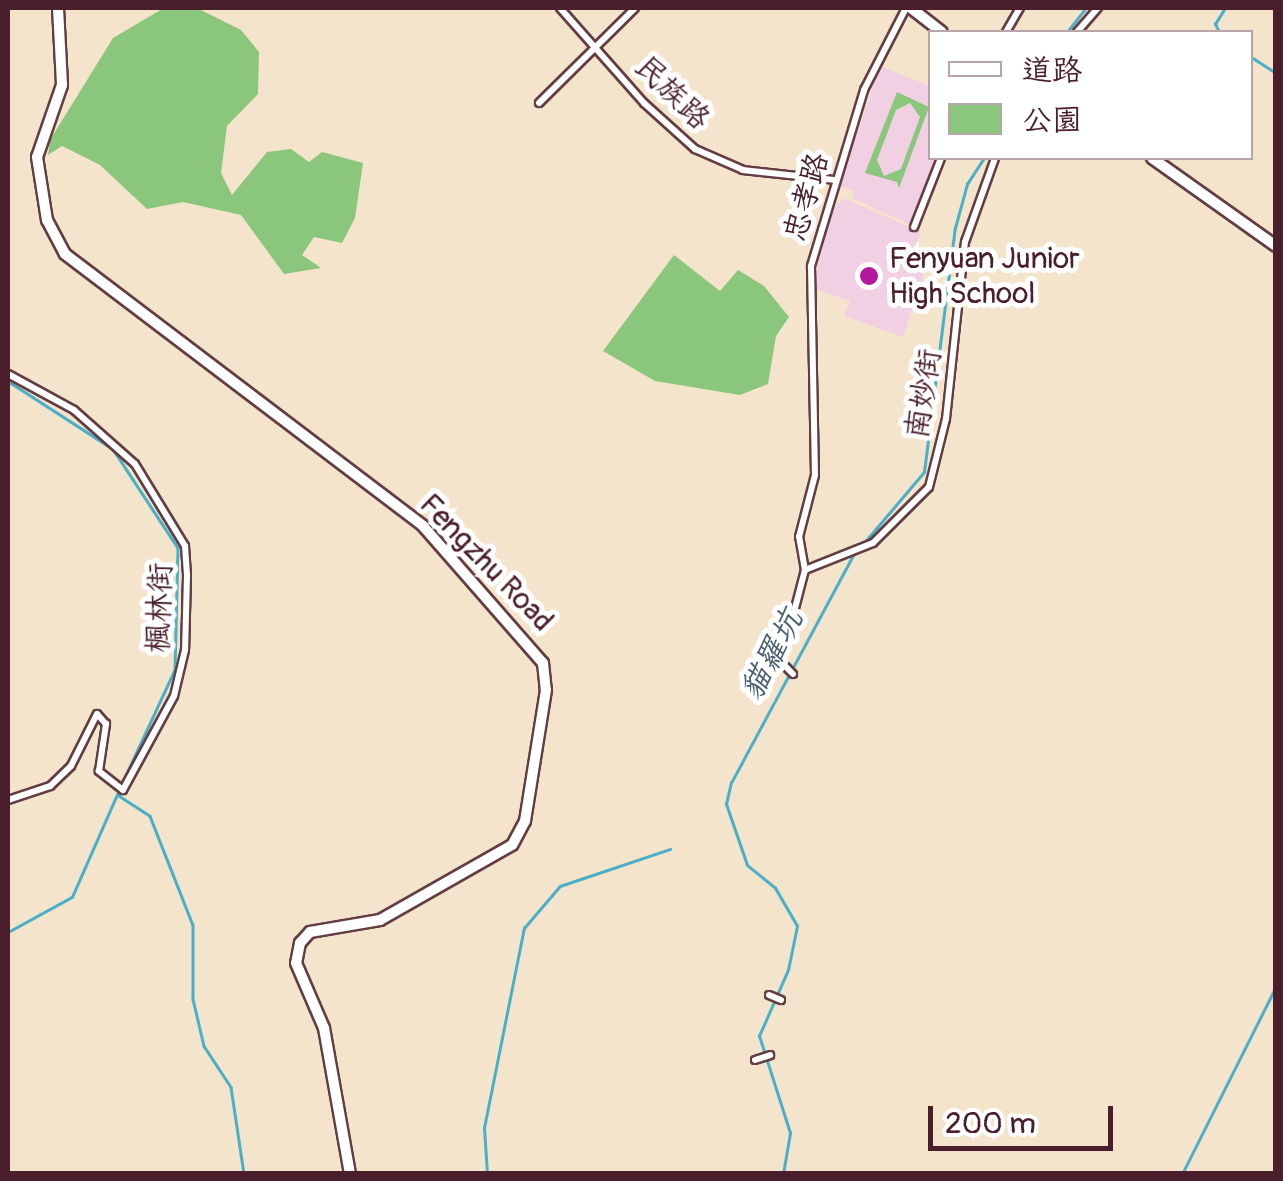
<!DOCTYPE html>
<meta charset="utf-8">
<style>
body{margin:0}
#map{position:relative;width:1283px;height:1181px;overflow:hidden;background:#f4e4cb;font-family:Pangolin,"LXGW WenKai TC",sans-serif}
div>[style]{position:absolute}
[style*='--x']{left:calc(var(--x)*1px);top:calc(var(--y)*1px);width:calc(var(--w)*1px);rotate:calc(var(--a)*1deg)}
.built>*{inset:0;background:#f1d0e3}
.green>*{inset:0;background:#8ac67b}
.stream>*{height:2.5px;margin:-1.25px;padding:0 1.25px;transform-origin:1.25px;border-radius:1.25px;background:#4aafc9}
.roads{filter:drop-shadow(2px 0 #643d43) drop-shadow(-2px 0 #643d43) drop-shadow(0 2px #643d43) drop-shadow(0 -2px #643d43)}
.street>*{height:6px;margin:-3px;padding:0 3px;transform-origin:3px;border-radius:3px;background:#fff}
.secondary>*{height:10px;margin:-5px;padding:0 5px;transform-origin:5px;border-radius:5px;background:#fff}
.dots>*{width:28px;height:28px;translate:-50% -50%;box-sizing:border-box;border:5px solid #fff;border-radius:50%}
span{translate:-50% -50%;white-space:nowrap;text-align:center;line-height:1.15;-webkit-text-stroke:10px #fff;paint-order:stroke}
.street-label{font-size:30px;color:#4a1f2b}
.poi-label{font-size:30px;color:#4a1f2b}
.left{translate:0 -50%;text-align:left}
.water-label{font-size:32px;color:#4a6072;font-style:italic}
.frame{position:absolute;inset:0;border:10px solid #4a1f2b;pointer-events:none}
.legend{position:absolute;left:928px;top:30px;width:325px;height:130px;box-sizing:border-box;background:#fff;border:2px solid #b7a5aa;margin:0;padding:12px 18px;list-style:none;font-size:30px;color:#4a1f2b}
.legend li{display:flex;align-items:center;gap:20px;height:50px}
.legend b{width:50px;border:2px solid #b7a5aa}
.scale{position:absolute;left:928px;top:1106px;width:185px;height:45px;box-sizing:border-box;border:5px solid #4a1f2b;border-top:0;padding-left:12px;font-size:30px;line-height:35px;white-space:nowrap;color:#4a1f2b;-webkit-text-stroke:8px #fff;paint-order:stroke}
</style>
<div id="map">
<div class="built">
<i style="clip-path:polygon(880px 66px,930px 86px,931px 158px,937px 158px,911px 225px,852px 198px,854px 191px,839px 186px)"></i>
<i style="clip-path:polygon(844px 198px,920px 232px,916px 247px,930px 254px,903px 337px,844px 316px,850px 301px,813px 288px,830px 212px)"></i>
</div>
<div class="green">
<i style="clip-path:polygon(164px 8px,197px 8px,241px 30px,259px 52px,258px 94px,227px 126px,221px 173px,232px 195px,267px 152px,291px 149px,309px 162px,322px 152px,363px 163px,355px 218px,342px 243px,314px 237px,302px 255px,321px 268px,284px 274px,241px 215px,183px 202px,147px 209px,100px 165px,62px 146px,48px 155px,50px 140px,113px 38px)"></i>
<i style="clip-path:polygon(evenodd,897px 92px,929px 107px,899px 188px,897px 182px,865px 173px,897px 92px,910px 103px,920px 117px,901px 169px,884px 176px,877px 160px,896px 110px,910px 103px)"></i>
<i style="clip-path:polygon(674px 255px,720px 291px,738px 270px,764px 286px,789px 317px,776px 336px,768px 384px,740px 395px,655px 381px,603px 351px)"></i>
</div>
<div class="stream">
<i style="--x:1067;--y:32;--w:31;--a:-52"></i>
<i style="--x:1219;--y:32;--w:9;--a:-117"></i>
<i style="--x:1215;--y:24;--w:19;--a:-58"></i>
<i style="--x:1250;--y:56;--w:31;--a:33"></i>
<i style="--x:8;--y:381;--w:125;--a:32.9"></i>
<i style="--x:113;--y:449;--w:118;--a:56.7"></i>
<i style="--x:178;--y:548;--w:122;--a:91.4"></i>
<i style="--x:175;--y:670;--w:126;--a:114.9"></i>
<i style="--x:863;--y:544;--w:94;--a:-49.7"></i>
<i style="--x:924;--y:472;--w:246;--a:-82.8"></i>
<i style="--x:955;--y:228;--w:46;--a:-74.7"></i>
<i style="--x:967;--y:184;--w:31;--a:-57"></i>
<i style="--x:118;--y:795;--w:38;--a:33"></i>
<i style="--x:150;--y:816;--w:117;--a:68.5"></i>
<i style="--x:193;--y:925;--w:74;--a:90"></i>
<i style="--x:193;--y:999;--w:48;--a:76.8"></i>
<i style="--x:204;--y:1046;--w:49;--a:56.6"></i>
<i style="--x:231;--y:1087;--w:88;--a:81.5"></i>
<i style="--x:8;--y:932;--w:73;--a:-28.7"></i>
<i style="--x:72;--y:897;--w:115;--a:-66.3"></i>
<i style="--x:487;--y:1174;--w:46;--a:-93.7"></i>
<i style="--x:484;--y:1128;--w:204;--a:-78.7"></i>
<i style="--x:524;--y:928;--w:55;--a:-49.4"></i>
<i style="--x:560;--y:886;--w:116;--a:-18.6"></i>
<i style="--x:783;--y:1174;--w:42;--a:-80.3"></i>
<i style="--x:790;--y:1133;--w:102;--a:-107.7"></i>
<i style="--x:759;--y:1036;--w:72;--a:-66.3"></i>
<i style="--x:788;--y:970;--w:45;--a:-78.4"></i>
<i style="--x:797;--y:926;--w:44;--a:-120.1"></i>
<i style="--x:775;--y:888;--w:36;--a:-141"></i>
<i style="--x:747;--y:865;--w:65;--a:-109"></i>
<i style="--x:726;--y:804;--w:22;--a:-77"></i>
<i style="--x:731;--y:783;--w:260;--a:-61.8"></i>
<i style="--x:1182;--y:1174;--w:210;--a:-63.4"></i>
</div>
<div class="roads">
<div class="street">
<i style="--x:560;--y:8;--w:127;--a:48.5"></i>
<i style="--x:644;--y:103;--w:69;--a:42"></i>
<i style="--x:695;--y:149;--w:52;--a:23.6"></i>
<i style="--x:743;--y:170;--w:93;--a:6.2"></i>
<i style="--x:1006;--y:32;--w:28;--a:-60"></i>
<i style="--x:1077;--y:32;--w:32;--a:-49"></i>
<i style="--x:539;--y:103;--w:135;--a:-44.7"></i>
<i style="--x:914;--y:227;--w:74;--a:-68.6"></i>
<i style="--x:8;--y:374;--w:75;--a:28.6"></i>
<i style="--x:74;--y:410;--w:81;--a:41.5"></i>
<i style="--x:135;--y:464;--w:96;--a:58.6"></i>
<i style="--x:185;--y:546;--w:30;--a:86"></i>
<i style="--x:187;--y:576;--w:74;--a:91.5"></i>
<i style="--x:185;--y:650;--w:47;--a:103.4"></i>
<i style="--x:174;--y:696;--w:107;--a:118.5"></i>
<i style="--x:123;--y:790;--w:31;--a:-142"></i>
<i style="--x:99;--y:771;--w:48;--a:-81.5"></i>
<i style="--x:106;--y:724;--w:13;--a:-132"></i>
<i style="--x:97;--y:714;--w:58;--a:116.6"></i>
<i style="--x:71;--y:766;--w:29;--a:136"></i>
<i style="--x:50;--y:786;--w:44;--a:161.6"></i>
<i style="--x:805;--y:570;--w:73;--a:-21.7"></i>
<i style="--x:873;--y:543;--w:79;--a:-45"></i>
<i style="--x:929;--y:487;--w:70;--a:-76"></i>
<i style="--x:946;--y:419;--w:178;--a:-83.9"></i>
<i style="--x:965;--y:242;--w:89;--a:-70.3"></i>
<i style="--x:793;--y:674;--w:17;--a:-135"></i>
<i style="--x:781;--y:662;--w:95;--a:-75.4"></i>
<i style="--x:805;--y:570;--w:34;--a:-100"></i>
<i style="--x:799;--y:537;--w:64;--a:-75.5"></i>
<i style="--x:815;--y:475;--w:209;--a:-91.1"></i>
<i style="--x:811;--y:266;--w:184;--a:-73.2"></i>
<i style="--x:864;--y:90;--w:92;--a:-62.9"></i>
<i style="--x:769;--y:995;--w:13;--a:23"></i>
<i style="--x:755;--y:1060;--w:16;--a:-18"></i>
</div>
<div class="secondary">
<i style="--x:58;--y:8;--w:77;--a:87"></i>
<i style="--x:62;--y:85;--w:76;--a:109.1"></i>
<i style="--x:37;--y:157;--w:64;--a:81"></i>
<i style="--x:47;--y:220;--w:38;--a:62"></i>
<i style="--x:65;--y:254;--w:450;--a:37.2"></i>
<i style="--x:423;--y:526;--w:182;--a:48.8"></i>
<i style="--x:543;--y:663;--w:27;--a:84"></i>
<i style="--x:546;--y:690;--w:133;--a:99.1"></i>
<i style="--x:525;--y:821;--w:27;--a:118"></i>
<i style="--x:512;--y:845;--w:152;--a:150.4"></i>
<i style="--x:380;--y:920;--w:71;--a:170.3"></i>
<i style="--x:310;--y:932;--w:15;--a:132"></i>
<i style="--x:300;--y:943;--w:20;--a:101"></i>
<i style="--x:296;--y:963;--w:71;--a:66.7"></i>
<i style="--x:324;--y:1028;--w:148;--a:79.9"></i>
<i style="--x:911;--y:8;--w:39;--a:38"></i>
<i style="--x:1152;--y:158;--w:152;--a:35.4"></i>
</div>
</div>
<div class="dots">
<i style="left:869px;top:276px;background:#b5179e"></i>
</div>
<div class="street-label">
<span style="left:672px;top:93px;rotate:44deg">民族路</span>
<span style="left:807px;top:197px;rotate:-74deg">忠孝路</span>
<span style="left:924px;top:394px;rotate:-81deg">南妙街</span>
<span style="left:486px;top:563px;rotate:46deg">Fengzhu Road</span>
<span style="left:160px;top:608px;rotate:-88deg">楓林街</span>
</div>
<div class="poi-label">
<span class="left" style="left:889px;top:276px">Fenyuan Junior<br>High School</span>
</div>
<div class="water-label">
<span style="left:772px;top:655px;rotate:-62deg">貓羅坑</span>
</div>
<div class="frame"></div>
<ul class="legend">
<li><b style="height:12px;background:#fff"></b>道路</li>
<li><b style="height:28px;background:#8ac67b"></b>公園</li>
</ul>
<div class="scale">200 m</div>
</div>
